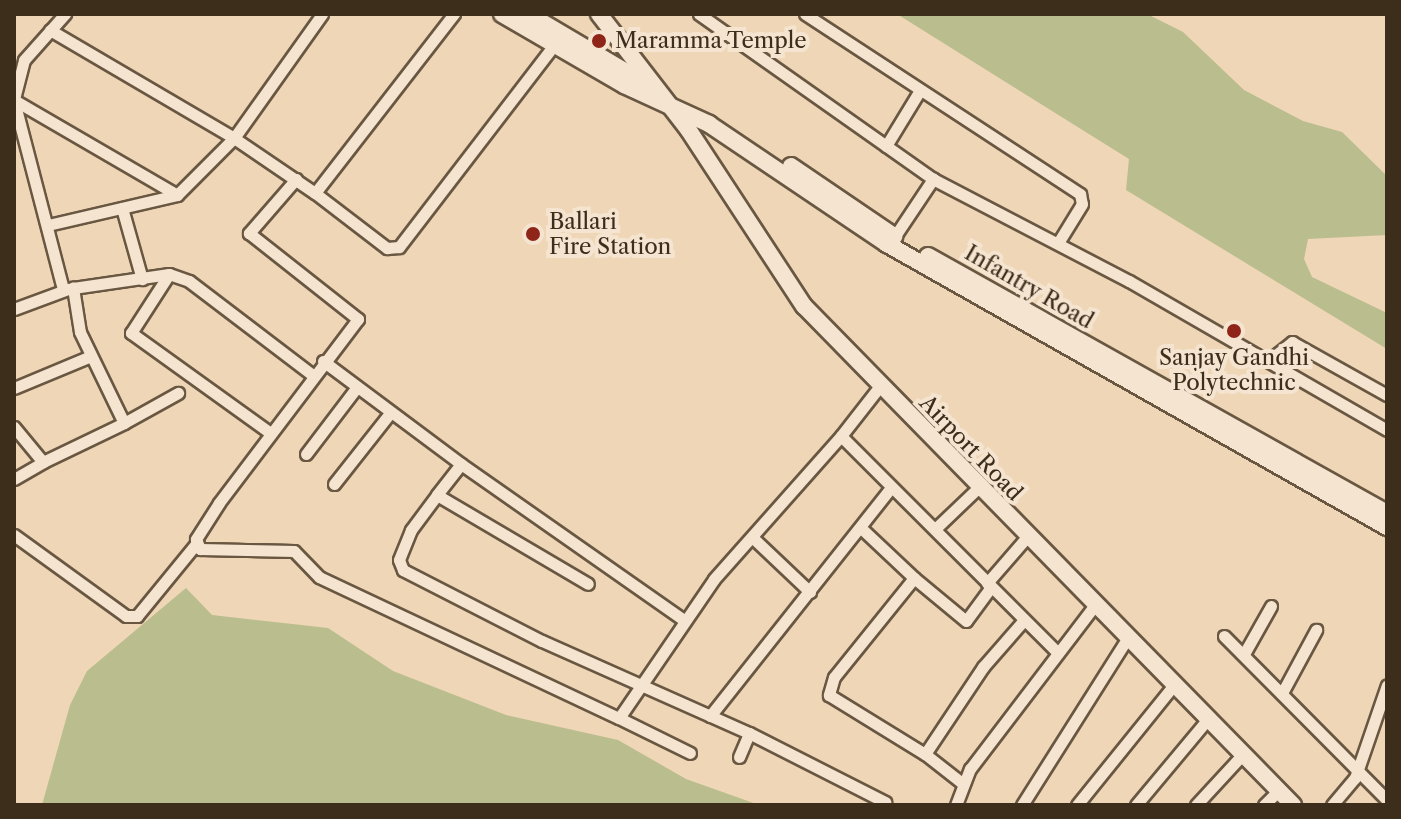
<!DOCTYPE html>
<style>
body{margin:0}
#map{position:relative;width:1401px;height:819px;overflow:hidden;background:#eed6b6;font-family:"Libre Caslon Text",serif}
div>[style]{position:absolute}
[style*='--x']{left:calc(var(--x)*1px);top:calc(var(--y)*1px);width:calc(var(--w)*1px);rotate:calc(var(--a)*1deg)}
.green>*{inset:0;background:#babd8d}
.roads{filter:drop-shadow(2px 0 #695742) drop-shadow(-2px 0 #695742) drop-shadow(0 2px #695742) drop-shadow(0 -2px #695742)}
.street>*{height:11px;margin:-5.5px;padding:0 5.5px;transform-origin:5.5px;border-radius:5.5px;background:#f4e4d0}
.secondary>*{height:16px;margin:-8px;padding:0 8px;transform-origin:8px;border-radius:8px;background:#f4e4d0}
.dots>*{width:22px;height:22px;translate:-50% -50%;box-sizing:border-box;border:4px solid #f4e4d0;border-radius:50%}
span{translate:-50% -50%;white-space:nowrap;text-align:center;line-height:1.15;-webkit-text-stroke:8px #f4e4d0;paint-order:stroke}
.poi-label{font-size:22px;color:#3d2d1b}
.left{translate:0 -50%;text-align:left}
.street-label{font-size:22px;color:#3d2d1b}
.frame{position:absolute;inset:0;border:16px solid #3d2d1b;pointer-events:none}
</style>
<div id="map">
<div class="green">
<i style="clip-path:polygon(897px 14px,1147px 14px,1183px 32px,1244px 90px,1303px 121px,1342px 132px,1387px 176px,1387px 235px,1308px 239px,1304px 259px,1312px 277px,1387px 313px,1387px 349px,1126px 190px,1129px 159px)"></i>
<i style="clip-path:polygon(186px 588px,212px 615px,328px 628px,393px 671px,506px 715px,618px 740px,686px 779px,759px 805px,42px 805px,70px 705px,87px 671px)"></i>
</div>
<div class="roads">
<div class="street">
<i style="--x:699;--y:14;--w:286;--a:35.2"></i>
<i style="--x:805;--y:14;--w:329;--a:33.2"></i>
<i style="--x:1080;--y:194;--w:10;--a:79"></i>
<i style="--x:1082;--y:204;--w:46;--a:121.6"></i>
<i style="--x:50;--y:30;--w:213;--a:30.4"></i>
<i style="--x:234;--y:138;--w:152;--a:-54.6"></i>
<i style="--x:14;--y:99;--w:40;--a:-75.6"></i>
<i style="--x:24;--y:60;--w:62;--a:-48.3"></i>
<i style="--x:14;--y:100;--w:189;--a:30.2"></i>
<i style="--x:177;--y:195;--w:81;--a:-45"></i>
<i style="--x:234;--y:138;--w:98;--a:34.2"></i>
<i style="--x:315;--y:193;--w:227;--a:-52.2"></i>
<i style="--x:14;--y:101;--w:194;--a:75.4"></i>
<i style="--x:886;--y:146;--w:63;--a:-58.6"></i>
<i style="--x:296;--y:179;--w:72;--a:131"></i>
<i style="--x:249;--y:233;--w:139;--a:38.3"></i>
<i style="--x:358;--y:319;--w:231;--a:127.1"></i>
<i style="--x:219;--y:503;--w:43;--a:122.6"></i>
<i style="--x:196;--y:539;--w:11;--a:68"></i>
<i style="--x:200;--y:549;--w:94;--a:1.2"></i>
<i style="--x:294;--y:551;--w:36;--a:46"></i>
<i style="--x:319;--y:577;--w:331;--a:25.2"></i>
<i style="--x:619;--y:718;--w:168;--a:-55.6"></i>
<i style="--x:714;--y:579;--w:191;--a:-48.4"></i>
<i style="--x:315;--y:193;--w:91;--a:37.4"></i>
<i style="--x:387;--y:248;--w:12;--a:-5"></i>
<i style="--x:399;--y:247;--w:255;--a:-52.5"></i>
<i style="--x:122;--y:208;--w:74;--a:74.3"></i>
<i style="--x:48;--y:225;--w:132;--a:-13.1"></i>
<i style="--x:895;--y:236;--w:69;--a:-56.3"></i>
<i style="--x:933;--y:179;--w:221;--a:27.5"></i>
<i style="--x:1129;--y:281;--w:298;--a:30"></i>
<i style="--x:14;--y:309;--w:58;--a:-20.3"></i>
<i style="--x:323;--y:361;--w:172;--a:36.7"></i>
<i style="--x:461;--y:464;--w:39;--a:128"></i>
<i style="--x:437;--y:495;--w:175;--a:30.5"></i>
<i style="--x:1268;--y:361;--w:31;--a:-38"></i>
<i style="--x:1292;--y:342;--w:109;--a:29.2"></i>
<i style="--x:880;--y:386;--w:63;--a:128"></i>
<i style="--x:841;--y:436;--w:305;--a:45"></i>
<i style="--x:14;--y:388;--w:83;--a:-22.6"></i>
<i style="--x:124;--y:423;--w:62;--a:-29.1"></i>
<i style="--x:14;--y:427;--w:45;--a:50.4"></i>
<i style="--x:43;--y:462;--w:90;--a:-25.7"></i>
<i style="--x:124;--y:423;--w:101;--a:-115.8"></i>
<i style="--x:80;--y:332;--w:45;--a:-99"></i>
<i style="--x:73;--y:288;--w:97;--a:-8.3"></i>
<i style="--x:269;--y:432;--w:170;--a:-144.3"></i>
<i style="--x:131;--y:333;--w:70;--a:-57.2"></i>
<i style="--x:169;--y:274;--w:21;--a:19"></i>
<i style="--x:189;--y:281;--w:153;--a:37.3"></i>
<i style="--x:306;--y:454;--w:84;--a:-52.7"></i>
<i style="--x:461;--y:464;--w:272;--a:35"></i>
<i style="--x:14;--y:479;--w:34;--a:-30"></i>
<i style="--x:334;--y:484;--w:90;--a:-51.7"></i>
<i style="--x:437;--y:495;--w:44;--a:126.6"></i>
<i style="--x:411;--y:530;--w:32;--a:112"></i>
<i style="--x:399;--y:560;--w:11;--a:68"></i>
<i style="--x:403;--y:570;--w:156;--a:27.1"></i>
<i style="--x:542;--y:641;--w:227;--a:24"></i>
<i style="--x:861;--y:528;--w:73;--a:43.3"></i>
<i style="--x:935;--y:529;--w:61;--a:-43.7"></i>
<i style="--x:14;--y:535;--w:138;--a:35.9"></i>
<i style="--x:126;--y:616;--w:11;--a:0"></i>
<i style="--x:137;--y:616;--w:93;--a:-50.7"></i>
<i style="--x:752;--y:537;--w:80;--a:43.5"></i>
<i style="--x:987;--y:583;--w:61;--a:-49"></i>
<i style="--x:991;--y:587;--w:42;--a:126.3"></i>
<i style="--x:966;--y:621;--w:67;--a:-140.4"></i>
<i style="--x:914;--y:578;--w:127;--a:128.9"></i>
<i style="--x:834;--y:677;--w:19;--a:106"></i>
<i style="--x:829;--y:695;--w:113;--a:31.6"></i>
<i style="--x:925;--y:754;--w:105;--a:-56.3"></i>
<i style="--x:983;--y:667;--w:62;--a:-48.9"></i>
<i style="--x:1224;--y:636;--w:231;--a:45.2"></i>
<i style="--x:1244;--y:654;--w:55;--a:-60.6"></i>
<i style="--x:1282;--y:693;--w:72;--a:-61.6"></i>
<i style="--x:710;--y:716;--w:291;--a:-51.6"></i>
<i style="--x:619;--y:718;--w:79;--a:26.2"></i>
<i style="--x:925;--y:754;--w:47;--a:38.1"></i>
<i style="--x:739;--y:757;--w:26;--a:-67"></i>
<i style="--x:749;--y:733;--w:153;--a:26.9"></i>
<i style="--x:956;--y:805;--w:39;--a:-69"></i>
<i style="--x:970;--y:769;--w:205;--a:-52.7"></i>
<i style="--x:1022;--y:805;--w:196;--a:-57.7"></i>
<i style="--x:1077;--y:805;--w:154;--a:-51.1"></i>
<i style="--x:1136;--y:805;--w:112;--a:-50.1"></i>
<i style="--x:1196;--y:805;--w:69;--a:-47.3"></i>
<i style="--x:1264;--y:805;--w:21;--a:-45"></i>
<i style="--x:1332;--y:805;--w:35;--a:-50"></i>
<i style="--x:1355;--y:778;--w:98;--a:-71"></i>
</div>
<div class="secondary">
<i style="--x:502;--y:14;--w:141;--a:30.2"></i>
<i style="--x:624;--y:85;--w:94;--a:24.6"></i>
<i style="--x:709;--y:124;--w:215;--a:34"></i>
<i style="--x:887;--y:244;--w:575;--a:29.51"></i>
<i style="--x:528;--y:14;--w:134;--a:30.6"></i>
<i style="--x:599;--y:14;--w:145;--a:52.3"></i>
<i style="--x:688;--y:129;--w:212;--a:56.8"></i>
<i style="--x:804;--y:306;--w:699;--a:45.58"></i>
<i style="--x:791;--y:166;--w:125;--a:34.2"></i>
<i style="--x:928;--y:256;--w:526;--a:29.25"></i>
</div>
</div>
<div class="dots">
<i style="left:599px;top:41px;background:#8f2418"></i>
<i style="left:533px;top:234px;background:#8f2418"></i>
<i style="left:1234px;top:331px;background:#8f2418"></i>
</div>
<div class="poi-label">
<span class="left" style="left:615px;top:41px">Maramma Temple</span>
<span class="left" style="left:549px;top:234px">Ballari<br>Fire Station</span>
<span style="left:1234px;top:370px">Sanjay Gandhi<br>Polytechnic</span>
</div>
<div class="street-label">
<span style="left:1029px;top:287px;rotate:30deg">Infantry Road</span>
<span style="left:971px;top:448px;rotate:46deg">Airport Road</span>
</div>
<div class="frame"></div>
</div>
